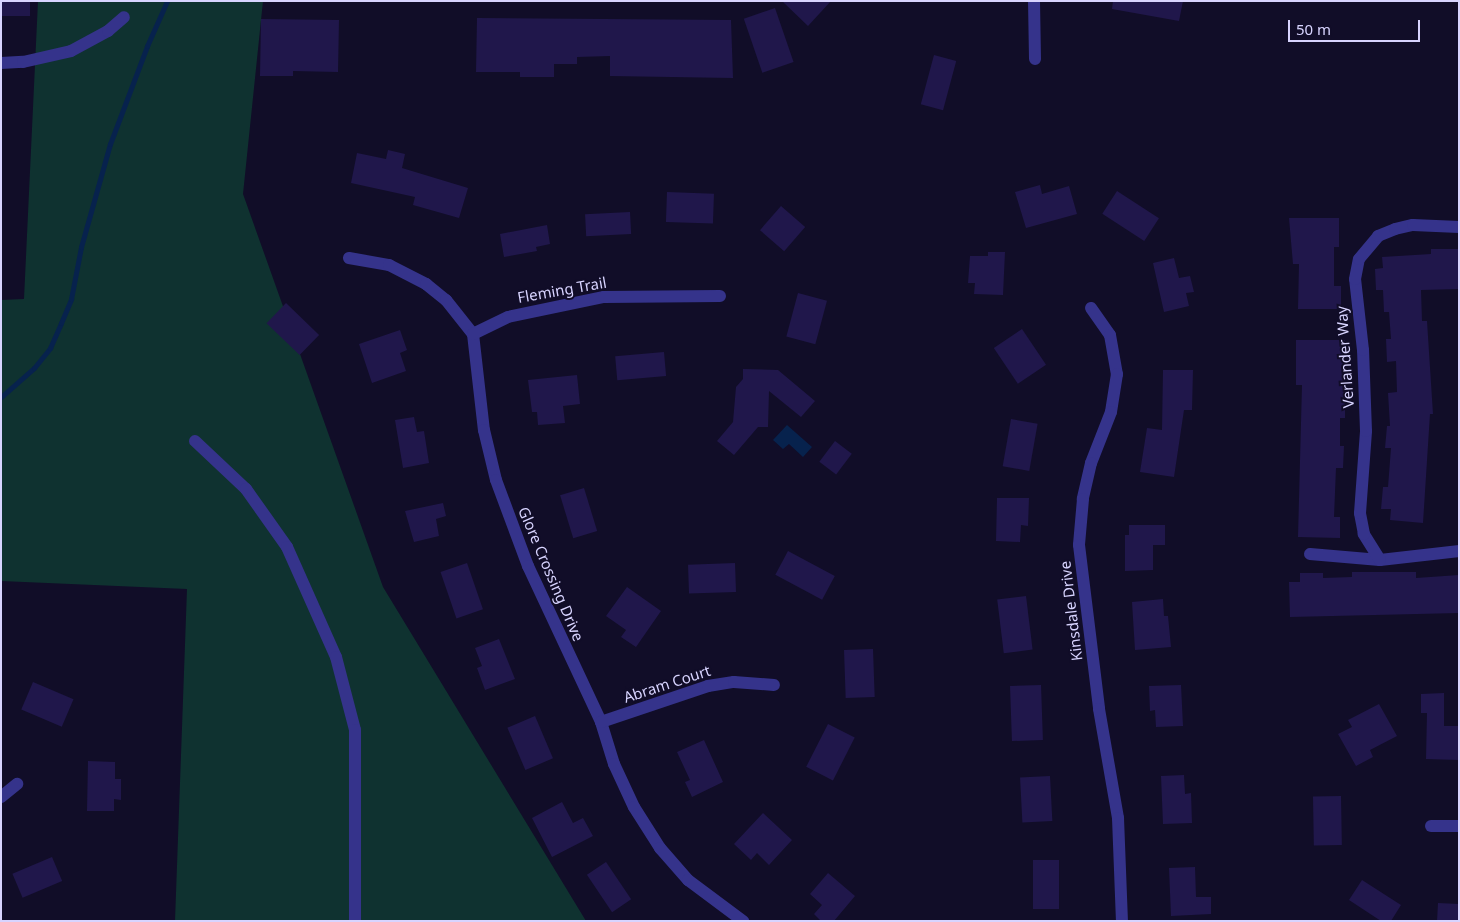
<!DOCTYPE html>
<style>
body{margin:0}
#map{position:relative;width:1460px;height:922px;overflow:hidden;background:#110d28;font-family:"Noto Sans",sans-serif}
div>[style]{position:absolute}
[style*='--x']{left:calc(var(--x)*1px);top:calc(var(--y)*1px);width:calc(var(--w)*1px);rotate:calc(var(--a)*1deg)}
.green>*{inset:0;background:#0f3230}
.water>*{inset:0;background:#07224d}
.stream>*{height:5px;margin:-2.5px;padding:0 2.5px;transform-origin:2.5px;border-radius:2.5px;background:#07224d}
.building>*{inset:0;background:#20174b;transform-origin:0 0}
.minor>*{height:12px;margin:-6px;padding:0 6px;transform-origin:6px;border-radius:6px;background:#35338b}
span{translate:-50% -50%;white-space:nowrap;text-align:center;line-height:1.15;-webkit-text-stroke:4px #110d28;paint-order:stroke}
.street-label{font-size:15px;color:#d8d4ff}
.frame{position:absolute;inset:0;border:2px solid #d8d4ff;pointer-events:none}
.scale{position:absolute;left:1288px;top:20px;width:132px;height:22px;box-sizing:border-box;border:2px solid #d8d4ff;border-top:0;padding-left:6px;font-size:15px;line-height:18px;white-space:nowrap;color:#d8d4ff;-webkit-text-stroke:4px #110d28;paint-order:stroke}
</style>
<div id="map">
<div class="green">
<i style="clip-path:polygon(38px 1px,263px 1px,243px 194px,383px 587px,586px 921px,175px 921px,187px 589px,1px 581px,1px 300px,24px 299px)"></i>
</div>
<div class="water">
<i style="clip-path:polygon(787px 425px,812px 447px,803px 457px,789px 444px,783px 449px,773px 440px)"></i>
</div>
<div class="stream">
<i style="--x:1;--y:397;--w:44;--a:-41.3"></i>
<i style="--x:34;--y:368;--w:26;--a:-51"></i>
<i style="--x:50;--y:348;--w:27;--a:-66"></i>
<i style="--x:61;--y:323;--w:26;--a:-67"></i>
<i style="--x:71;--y:299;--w:53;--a:-79.1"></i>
<i style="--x:81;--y:247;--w:107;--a:-74.3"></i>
<i style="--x:110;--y:144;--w:105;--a:-69.3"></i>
<i style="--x:147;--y:46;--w:49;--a:-66"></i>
</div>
<div class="building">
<i style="left:1px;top:1px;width:29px;height:15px"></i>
<i style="clip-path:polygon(782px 1px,831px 1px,808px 26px)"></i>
<i style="clip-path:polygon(1113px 1px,1183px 1px,1179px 21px,1112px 9px)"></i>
<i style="left:775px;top:8px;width:57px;height:33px;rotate:71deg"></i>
<i style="clip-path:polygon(477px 18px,731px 20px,733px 78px,610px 76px,610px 56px,577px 57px,577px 64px,554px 64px,554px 77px,520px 77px,520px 72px,476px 72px)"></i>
<i style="clip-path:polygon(261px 19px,339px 20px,338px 72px,293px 71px,293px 76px,260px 76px)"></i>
<i style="left:934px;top:55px;width:23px;height:51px;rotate:15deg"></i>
<i style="clip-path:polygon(388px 150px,405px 154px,402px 168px,468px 188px,459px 218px,413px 205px,415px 197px,351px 183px,357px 153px,386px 159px)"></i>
<i style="clip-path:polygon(1040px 185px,1042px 194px,1069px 186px,1077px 214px,1026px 228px,1015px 192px)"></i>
<i style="left:1117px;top:191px;width:50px;height:27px;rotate:33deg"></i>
<i style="left:667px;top:192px;width:47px;height:30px;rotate:2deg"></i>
<i style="left:781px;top:206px;width:32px;height:32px;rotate:41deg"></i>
<i style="left:630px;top:212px;width:22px;height:45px;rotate:87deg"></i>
<i style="clip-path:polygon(1289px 218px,1339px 218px,1339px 247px,1334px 247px,1334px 286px,1341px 286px,1341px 309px,1298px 309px,1299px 264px,1293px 264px)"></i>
<i style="clip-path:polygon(547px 225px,550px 244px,536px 247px,537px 251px,504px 257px,500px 234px)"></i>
<i style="clip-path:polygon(1431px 249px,1459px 249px,1459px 289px,1421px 290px,1422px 321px,1427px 321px,1433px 414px,1430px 414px,1423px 523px,1390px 520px,1391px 509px,1381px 509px,1383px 487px,1388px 487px,1391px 448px,1385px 448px,1387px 426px,1390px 426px,1388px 393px,1397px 392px,1396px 361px,1387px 362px,1386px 339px,1391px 339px,1389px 312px,1384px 312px,1383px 290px,1376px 290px,1375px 269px,1383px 268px,1382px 257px,1431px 254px)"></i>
<i style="clip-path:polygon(988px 252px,1005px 252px,1003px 295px,974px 294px,975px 283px,968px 283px,970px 256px,988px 256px)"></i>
<i style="clip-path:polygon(1174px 258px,1179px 278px,1190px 276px,1194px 292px,1186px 293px,1189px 306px,1164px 312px,1153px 263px)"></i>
<i style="left:798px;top:293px;width:30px;height:45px;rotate:15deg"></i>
<i style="left:286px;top:303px;width:46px;height:28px;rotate:44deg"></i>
<i style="left:1022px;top:329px;width:43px;height:34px;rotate:56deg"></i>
<i style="clip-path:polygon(400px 330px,407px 350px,400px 353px,406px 371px,372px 383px,359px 344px)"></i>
<i style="clip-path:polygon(1296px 340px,1345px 340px,1345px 418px,1340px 418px,1340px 446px,1344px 446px,1343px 468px,1336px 468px,1334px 517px,1340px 517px,1340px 538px,1298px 537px,1302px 385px,1296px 385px)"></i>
<i style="left:664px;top:352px;width:24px;height:49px;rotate:85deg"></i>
<i style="clip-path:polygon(743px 369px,778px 370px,815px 401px,801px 417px,769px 391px,768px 427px,758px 427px,734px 455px,717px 441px,733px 422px,736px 387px,743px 379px)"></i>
<i style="clip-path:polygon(1163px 370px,1193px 370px,1192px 410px,1184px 410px,1174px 477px,1140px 472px,1147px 428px,1162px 430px)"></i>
<i style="clip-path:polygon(577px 375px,580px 404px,563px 406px,565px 423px,538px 425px,537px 412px,532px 412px,528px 380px)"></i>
<i style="clip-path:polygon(414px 417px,417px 432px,424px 431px,429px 463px,403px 468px,395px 420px)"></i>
<i style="left:1011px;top:419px;width:27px;height:48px;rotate:10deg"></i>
<i style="left:835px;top:441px;width:21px;height:26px;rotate:37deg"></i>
<i style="left:584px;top:488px;width:45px;height:25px;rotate:73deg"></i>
<i style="clip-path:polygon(997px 498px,1029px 498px,1028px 526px,1021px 525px,1020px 542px,996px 541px)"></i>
<i style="clip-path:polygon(443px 503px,446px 516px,436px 519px,439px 536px,414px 542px,405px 511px)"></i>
<i style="clip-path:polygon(1129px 525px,1165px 525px,1165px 545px,1153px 545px,1153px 570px,1125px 571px,1125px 535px,1129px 535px)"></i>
<i style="left:788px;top:551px;width:53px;height:27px;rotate:28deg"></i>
<i style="left:467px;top:563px;width:49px;height:28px;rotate:71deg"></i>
<i style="left:735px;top:563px;width:29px;height:47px;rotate:88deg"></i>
<i style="clip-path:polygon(1352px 572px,1416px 572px,1416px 578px,1459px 575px,1459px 613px,1290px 617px,1289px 582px,1300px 582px,1300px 573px,1323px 573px,1323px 578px,1352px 577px)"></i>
<i style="clip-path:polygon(627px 587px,661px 611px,636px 647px,621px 637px,626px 630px,606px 616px)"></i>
<i style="left:1026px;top:596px;width:54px;height:29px;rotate:83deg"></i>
<i style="clip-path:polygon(1163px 599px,1164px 616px,1168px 616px,1171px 647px,1135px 650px,1132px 602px)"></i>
<i style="clip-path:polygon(499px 639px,515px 679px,485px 690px,477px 668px,482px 666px,475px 648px)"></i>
<i style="left:873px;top:649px;width:48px;height:29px;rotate:88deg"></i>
<i style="left:33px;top:682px;width:44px;height:30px;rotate:23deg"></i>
<i style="left:1041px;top:685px;width:55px;height:31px;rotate:88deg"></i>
<i style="clip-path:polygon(1181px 685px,1183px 726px,1156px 727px,1155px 710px,1150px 711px,1149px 686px)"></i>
<i style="clip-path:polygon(1444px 693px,1444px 726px,1459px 726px,1459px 760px,1426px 759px,1427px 713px,1421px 713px,1421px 694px)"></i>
<i style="clip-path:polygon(1379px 704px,1397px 736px,1370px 750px,1373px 757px,1356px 766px,1338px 734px,1352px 727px,1348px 720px)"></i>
<i style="left:535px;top:716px;width:46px;height:30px;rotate:67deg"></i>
<i style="left:828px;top:724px;width:30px;height:48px;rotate:27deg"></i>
<i style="clip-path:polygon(704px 740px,723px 782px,692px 797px,685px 782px,690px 780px,677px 752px)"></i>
<i style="clip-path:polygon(88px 761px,115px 762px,115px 779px,121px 779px,121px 800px,114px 799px,114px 811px,87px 811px)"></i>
<i style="clip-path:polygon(1184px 775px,1185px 794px,1191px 793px,1192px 823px,1163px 824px,1161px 776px)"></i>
<i style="left:1050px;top:776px;width:45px;height:30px;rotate:87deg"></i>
<i style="left:1341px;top:796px;width:49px;height:28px;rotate:89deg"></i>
<i style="clip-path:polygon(562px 802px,573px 823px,583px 818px,593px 836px,552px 857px,532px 818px)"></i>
<i style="clip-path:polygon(763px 813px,792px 840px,769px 865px,757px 853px,751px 860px,734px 844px)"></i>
<i style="left:52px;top:857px;width:26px;height:43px;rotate:67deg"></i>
<i style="left:1033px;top:860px;width:26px;height:49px"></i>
<i style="left:606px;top:862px;width:45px;height:23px;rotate:56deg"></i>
<i style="clip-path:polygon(1195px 867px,1196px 897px,1211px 897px,1211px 914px,1171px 916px,1169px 868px)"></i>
<i style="clip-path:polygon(828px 873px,855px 896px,834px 921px,821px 921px,814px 914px,822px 905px,810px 894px)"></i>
<i style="clip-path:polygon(1362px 880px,1401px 905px,1391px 921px,1381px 921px,1349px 900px)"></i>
<i style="left:1438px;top:903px;width:21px;height:18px;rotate:3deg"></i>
</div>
<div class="minor">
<i style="--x:1034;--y:1;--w:58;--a:89"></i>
<i style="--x:1;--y:63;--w:22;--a:-3"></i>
<i style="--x:23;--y:62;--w:49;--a:-12.9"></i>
<i style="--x:71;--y:51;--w:42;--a:-28.4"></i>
<i style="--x:108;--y:31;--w:21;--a:-41"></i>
<i style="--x:349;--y:258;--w:41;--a:9.9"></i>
<i style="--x:389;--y:265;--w:42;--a:27.2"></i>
<i style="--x:426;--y:284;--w:26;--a:39"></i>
<i style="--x:446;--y:300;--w:43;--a:51.5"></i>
<i style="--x:473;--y:334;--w:97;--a:83.5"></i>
<i style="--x:484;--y:430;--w:51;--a:76.5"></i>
<i style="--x:496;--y:480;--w:92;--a:69.6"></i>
<i style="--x:528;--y:566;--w:172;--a:64.9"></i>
<i style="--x:601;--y:722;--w:44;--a:72.8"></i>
<i style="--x:614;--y:764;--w:47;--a:65.1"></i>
<i style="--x:634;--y:807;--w:49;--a:57.6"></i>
<i style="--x:660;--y:848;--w:43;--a:48.8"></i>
<i style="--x:688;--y:880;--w:69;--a:36.7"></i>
<i style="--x:1091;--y:308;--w:33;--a:55"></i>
<i style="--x:1110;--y:335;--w:40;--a:80"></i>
<i style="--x:1117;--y:374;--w:38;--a:99"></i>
<i style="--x:1111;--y:412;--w:55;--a:111.4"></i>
<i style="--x:1091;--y:463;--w:37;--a:103"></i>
<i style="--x:1083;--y:499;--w:46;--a:95"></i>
<i style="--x:1079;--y:545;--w:165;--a:83"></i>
<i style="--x:1099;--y:709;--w:111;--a:80.1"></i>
<i style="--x:1118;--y:818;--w:103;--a:87.8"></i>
<i style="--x:473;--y:334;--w:39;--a:-26"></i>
<i style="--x:508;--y:317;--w:98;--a:-11.8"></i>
<i style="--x:604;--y:297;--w:116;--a:-0.5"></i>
<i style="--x:195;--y:441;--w:70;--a:43.3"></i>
<i style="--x:246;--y:489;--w:71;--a:54.7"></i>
<i style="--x:287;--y:547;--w:120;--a:66"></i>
<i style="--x:336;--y:657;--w:75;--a:75.4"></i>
<i style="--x:355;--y:730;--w:191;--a:90"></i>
<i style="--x:1310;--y:554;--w:70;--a:4.9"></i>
<i style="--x:1380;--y:560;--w:80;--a:-6.5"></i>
<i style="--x:1380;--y:560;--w:31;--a:-122"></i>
<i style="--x:1364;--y:534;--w:21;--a:-101"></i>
<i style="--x:1360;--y:513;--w:82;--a:-85.8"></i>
<i style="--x:1366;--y:431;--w:81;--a:-92.1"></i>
<i style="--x:1363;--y:350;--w:71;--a:-96.4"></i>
<i style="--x:1355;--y:279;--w:20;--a:-79"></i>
<i style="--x:1359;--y:259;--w:30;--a:-50"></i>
<i style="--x:1378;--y:236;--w:18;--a:-22"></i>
<i style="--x:1395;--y:229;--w:18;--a:-13"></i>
<i style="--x:1413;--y:225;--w:46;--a:2.5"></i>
<i style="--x:601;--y:722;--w:113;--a:-18.6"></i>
<i style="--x:708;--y:686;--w:26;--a:-9"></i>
<i style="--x:734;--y:682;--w:40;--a:4.3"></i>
<i style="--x:1;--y:797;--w:21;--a:-39"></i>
<i style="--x:1431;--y:826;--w:28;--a:0"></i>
</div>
<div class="street-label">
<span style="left:562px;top:290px;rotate:-10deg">Fleming Trail</span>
<span style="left:1345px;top:357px;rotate:-94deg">Verlander Way</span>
<span style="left:551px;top:574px;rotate:67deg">Glore Crossing Drive</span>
<span style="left:1071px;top:611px;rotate:-97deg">Kinsdale Drive</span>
<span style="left:667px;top:684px;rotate:-18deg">Abram Court</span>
</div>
<div class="frame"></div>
<div class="scale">50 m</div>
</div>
